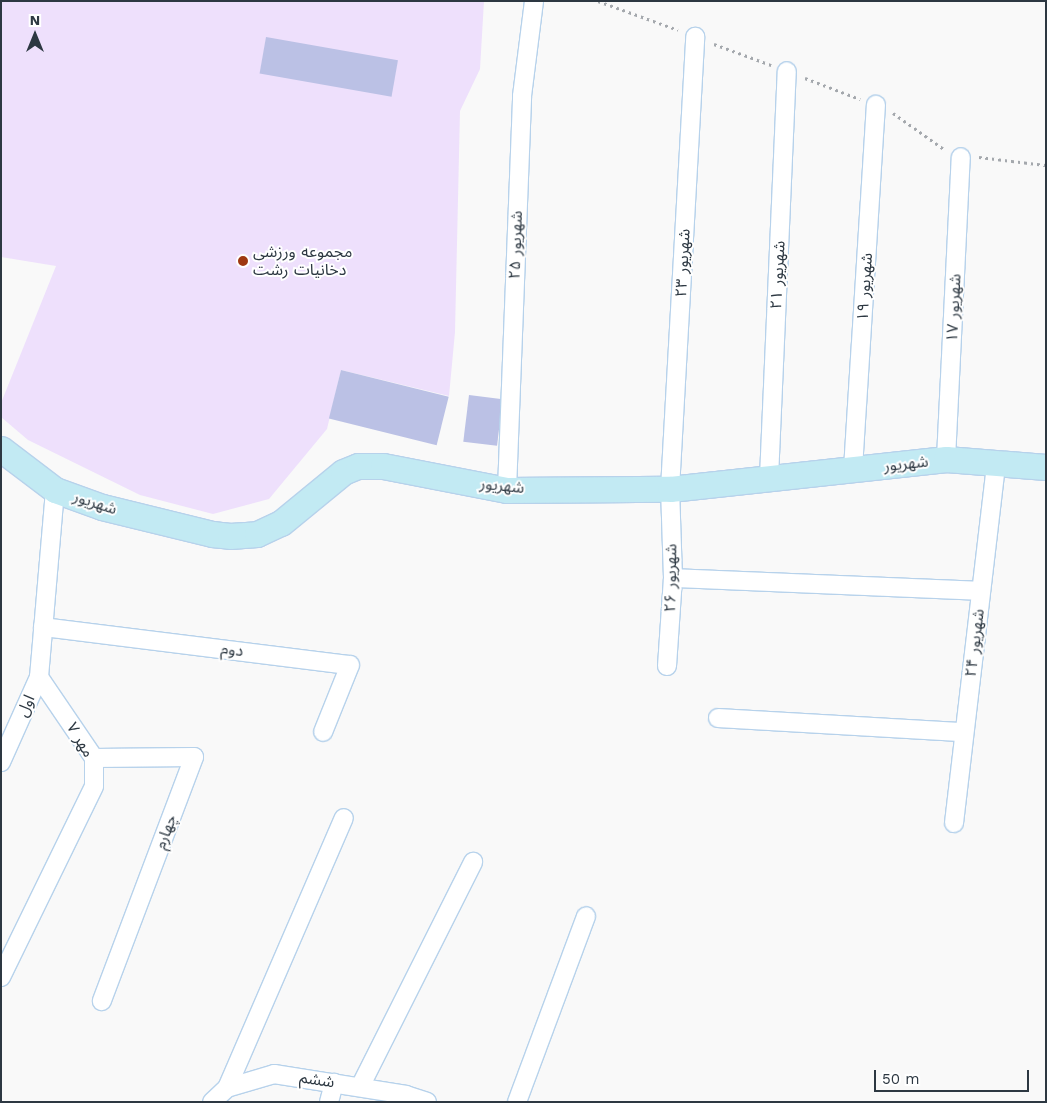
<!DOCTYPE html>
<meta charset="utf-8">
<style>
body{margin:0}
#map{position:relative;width:1047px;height:1103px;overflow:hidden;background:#f9f9f9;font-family:"Work Sans","Noto Sans Arabic",sans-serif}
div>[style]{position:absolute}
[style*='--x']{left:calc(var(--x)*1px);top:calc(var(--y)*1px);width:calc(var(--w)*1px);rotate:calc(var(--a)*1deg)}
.green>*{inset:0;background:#eee0fc}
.building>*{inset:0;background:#bbc1e5;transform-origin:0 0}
.path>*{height:3px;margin-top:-1.5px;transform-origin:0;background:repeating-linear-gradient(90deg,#a4a8ad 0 2.5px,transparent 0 6.5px)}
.roads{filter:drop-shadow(1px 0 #b7d2eb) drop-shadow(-1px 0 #b7d2eb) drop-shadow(0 1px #b7d2eb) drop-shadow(0 -1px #b7d2eb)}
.street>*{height:18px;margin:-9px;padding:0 9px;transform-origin:9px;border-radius:9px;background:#fff}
.secondary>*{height:25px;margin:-12.5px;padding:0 12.5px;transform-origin:12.5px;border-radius:12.5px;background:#c2eaf3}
.dots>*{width:14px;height:14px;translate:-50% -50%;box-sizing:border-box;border:2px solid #fff;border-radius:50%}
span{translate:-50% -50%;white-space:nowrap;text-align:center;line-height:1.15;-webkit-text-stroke:4px #fff;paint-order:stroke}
.street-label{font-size:16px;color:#2d3842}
.poi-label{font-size:16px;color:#2d3842}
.left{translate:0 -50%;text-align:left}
.frame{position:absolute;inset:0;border:2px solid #2d3842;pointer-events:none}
.north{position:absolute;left:10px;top:10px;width:50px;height:50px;-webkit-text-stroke:4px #fff;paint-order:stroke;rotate:0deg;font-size:14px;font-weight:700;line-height:20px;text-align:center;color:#2d3842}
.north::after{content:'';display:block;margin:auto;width:18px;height:22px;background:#2d3842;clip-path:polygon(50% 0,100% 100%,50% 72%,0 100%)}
.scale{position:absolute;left:874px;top:1070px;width:155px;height:22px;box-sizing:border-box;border:2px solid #2d3842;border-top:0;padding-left:6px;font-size:15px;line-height:18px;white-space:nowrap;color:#2d3842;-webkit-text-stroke:4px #fff;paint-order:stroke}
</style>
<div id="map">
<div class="green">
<i style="clip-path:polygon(1px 1px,484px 1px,480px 69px,460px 111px,455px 332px,449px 396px,341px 370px,327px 429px,269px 499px,213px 514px,140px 495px,28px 440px,1px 417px,1px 403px,56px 266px,1px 257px)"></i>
</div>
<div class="building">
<i style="left:266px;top:37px;width:134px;height:37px;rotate:10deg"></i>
<i style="left:341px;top:370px;width:111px;height:50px;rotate:14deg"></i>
<i style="left:469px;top:395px;width:34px;height:47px;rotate:7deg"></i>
</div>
<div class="path">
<i style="--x:598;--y:1;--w:85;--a:19.9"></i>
<i style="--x:714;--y:44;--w:61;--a:20.2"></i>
<i style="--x:805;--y:78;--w:59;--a:20.9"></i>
<i style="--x:893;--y:113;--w:64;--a:35.4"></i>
<i style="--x:979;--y:157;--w:67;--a:6.8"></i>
</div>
<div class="roads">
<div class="street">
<i style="--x:946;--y:459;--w:302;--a:-87.2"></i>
<i style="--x:853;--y:469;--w:365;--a:-86.4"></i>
<i style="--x:769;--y:478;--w:407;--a:-87.5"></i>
<i style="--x:507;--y:490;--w:394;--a:-87.8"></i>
<i style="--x:522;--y:96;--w:96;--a:-82.8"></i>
<i style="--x:673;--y:578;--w:308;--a:2.4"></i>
<i style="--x:43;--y:627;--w:309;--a:7.1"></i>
<i style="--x:350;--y:665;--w:72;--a:111.9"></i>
<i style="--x:667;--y:666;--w:88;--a:-86.1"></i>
<i style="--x:673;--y:578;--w:89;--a:-91.9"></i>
<i style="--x:670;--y:489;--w:453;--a:-86.8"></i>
<i style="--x:718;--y:718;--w:246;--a:3.3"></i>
<i style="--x:94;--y:758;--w:100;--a:-0.6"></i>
<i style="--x:194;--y:757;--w:261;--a:110.7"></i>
<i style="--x:1;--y:762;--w:93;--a:-65.9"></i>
<i style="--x:954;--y:823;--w:362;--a:-83.3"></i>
<i style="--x:1;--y:977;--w:212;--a:-64"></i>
<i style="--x:94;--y:786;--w:28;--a:-90"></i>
<i style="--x:94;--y:758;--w:98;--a:-124.2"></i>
<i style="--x:39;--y:677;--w:188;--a:-85.1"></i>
<i style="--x:360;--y:1087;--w:252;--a:-63.3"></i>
<i style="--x:227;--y:1088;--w:294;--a:-66.6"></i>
<i style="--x:212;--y:1102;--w:21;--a:-43"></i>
<i style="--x:227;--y:1088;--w:49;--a:-16.6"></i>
<i style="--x:274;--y:1074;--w:134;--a:9"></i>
<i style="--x:406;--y:1095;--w:22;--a:18"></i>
<i style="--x:329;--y:1102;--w:20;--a:-75"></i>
<i style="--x:517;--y:1102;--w:198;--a:-69.6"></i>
</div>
<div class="secondary">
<i style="--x:1;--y:449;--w:68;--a:37.2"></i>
<i style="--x:55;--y:490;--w:50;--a:19.9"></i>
<i style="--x:102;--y:507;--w:113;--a:13.8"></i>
<i style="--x:212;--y:534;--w:18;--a:6"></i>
<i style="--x:230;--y:536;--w:27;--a:-4"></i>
<i style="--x:257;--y:534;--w:26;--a:-25"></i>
<i style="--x:281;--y:523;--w:80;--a:-39.4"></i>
<i style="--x:343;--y:472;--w:16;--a:-22"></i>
<i style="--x:358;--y:466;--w:25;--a:0"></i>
<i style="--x:383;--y:466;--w:126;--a:11"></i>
<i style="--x:507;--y:490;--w:163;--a:-0.4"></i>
<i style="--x:670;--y:489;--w:278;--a:-6.2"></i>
<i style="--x:946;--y:459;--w:100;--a:4.6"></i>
</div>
</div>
<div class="dots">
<i style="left:243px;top:261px;background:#9e3811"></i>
</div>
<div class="street-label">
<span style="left:516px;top:245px;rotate:-88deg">شهریور ۲۵</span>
<span style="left:683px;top:263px;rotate:-87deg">شهریور ۲۳</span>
<span style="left:778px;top:275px;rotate:-87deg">شهریور ۲۱</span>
<span style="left:865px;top:287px;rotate:-86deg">شهریور ۱۹</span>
<span style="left:954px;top:308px;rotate:-87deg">شهریور ۱۷</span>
<span style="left:906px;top:464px;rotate:-6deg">شهریور</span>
<span style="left:502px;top:486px;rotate:6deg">شهریور</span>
<span style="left:95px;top:503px;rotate:18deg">شهریور</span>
<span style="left:671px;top:578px;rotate:-89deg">شهریور ۲۶</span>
<span style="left:975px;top:643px;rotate:-83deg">شهریور ۲۴</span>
<span style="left:232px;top:650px;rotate:7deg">دوم</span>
<span style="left:26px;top:706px;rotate:-66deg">اول</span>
<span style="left:80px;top:740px;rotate:59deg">مهر ۷</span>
<span style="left:166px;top:832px;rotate:-69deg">چهارم</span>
<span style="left:317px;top:1080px;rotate:9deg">ششم</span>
</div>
<div class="poi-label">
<span class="left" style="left:253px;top:261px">مجموعه ورزشی<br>دخانیات رشت</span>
</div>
<div class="frame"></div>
<div class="north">N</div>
<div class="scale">50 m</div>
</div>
